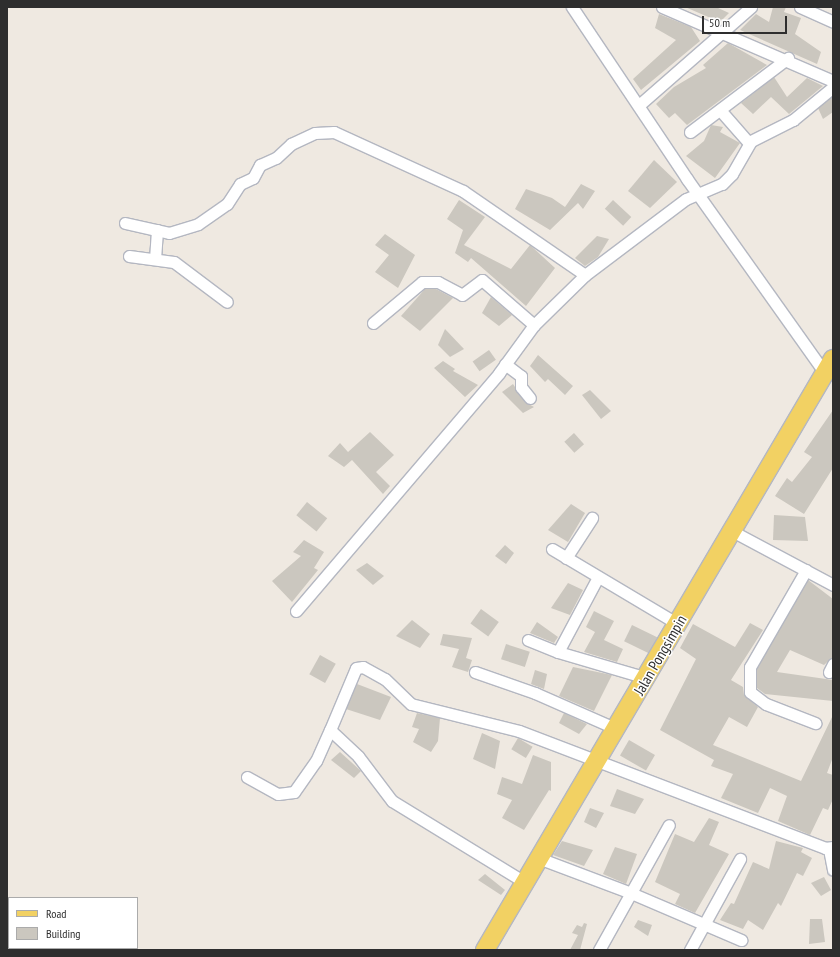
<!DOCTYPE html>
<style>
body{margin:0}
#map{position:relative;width:840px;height:957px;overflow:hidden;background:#efe9e1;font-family:"PT Sans Narrow",sans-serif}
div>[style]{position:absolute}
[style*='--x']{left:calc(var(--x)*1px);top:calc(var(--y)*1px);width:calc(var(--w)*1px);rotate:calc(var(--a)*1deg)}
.building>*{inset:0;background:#cbc7bf;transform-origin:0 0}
.roads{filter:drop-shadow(1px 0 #b4b7c1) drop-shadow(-1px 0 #b4b7c1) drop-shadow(0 1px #b4b7c1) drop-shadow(0 -1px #b4b7c1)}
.street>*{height:11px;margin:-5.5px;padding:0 5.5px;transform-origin:5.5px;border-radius:5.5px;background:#fff}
.primary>*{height:18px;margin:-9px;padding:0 9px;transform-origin:9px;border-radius:9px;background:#f2d163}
span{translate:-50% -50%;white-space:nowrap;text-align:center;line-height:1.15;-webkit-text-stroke:3px #fff;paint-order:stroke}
.street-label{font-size:15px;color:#2e2e2e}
.frame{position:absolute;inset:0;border:8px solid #2e2e2e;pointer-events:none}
.legend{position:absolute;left:8px;top:897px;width:130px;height:52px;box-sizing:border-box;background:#fff;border:1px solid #ababab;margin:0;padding:5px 7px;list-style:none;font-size:12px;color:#2e2e2e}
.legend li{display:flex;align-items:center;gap:8px;height:20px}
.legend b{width:20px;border:1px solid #ababab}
.scale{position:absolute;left:702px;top:16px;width:85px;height:18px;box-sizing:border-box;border:2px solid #2e2e2e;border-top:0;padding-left:5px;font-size:12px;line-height:14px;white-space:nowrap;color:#2e2e2e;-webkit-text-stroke:3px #fff;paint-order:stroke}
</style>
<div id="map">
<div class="building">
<i style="clip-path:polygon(685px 7px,716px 7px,729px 13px,720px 22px)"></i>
<i style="clip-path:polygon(773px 7px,786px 7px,784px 12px,801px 18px,795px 34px,821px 52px,817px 64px,740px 30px,756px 14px,769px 22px)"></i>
<i style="clip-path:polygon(659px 14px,691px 27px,700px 41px,641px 90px,633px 79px,676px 40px,655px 28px)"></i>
<i style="clip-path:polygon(728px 43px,767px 65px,687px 125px,675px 113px,669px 118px,656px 104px,674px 87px,706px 68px,703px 65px)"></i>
<i style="clip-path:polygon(774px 77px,787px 97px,807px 78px,823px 86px,789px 114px,771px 97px,753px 114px,741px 103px)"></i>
<i style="clip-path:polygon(833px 96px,833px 112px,823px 119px,818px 108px)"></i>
<i style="clip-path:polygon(711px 125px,723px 127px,720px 132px,740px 143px,715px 178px,686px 156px,704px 141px)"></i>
<i style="clip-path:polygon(654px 160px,677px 182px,650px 208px,628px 191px)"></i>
<i style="clip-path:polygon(581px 184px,595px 191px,583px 209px,578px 203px,550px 230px,515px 209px,526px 189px,552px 198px,565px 207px)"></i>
<i style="clip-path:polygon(459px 200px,485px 217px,464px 245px,511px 269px,530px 245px,555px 268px,526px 306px,471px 258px,468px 262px,455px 253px,463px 230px,447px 219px)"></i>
<i style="left:613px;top:200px;width:25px;height:12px;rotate:43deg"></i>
<i style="clip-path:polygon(385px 234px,415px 255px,398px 288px,375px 272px,389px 255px,375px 245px)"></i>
<i style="clip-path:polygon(597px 236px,609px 239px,598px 257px,585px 266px,575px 258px)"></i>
<i style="clip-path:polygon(425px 289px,436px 289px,453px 298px,420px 331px,401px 316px)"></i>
<i style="clip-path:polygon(491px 297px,512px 315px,499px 326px,482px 313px)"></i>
<i style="clip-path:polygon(445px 329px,464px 349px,450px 357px,438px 345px)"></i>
<i style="left:489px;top:350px;width:12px;height:20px;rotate:55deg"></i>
<i style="clip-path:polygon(538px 355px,573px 386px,565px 395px,548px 379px,545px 382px,530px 366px)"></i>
<i style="clip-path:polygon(443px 361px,455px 369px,453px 371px,478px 385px,465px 397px,434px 368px)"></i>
<i style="clip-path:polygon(513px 384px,525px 402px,534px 407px,523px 413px,502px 392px)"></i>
<i style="clip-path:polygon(590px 390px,611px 411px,601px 419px,582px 395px)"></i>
<i style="clip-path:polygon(833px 410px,833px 468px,804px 514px,775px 496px,787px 478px,792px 482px,812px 457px,804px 452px)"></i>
<i style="clip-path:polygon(370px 432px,394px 455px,376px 472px,390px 486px,383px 494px,352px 460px,344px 467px,328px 456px,340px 443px,348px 452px)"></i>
<i style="left:574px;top:433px;width:15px;height:13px;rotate:48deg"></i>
<i style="left:307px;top:502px;width:26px;height:17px;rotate:39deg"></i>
<i style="clip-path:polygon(571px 504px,585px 513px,568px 542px,548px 530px)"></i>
<i style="clip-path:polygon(774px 515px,805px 517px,808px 541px,773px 540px)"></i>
<i style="clip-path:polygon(304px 540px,324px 552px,314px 568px,318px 570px,292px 602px,272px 581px,301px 556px,293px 552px)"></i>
<i style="clip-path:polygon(505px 545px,514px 553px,506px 564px,495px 556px)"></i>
<i style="clip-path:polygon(367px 563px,384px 576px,373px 585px,356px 570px)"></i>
<i style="clip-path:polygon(808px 580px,833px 599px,833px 657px,824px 665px,790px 650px,777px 672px,833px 680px,833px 701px,765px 694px,757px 688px,757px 669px)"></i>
<i style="clip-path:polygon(568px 583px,583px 590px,570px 615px,551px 608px)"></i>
<i style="left:481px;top:609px;width:22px;height:18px;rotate:36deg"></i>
<i style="clip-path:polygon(594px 611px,614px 621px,604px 640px,623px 649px,617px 662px,584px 652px,595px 632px,586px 627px)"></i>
<i style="clip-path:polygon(412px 620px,430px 634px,420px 648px,396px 636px)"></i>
<i style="clip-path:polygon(537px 622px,558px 637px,554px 643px,530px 633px)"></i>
<i style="clip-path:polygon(750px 623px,763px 630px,731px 680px,743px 687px,744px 695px,758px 707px,747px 727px,729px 717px,713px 745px,801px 781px,833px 715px,833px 757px,827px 773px,833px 775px,833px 799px,828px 810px,823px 808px,810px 835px,778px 821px,787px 796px,770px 788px,758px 813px,721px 798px,733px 774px,711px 766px,714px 760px,660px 730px,696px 659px,680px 648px,693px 624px,735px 647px)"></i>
<i style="left:632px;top:625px;width:28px;height:18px;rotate:26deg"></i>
<i style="clip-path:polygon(443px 634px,472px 638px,466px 658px,472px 660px,468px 672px,452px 667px,459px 649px,440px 645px)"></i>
<i style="left:506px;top:644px;width:25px;height:16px;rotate:18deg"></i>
<i style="left:320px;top:655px;width:18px;height:22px;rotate:29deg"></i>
<i style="clip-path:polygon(573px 667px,612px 675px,594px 711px,559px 696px)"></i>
<i style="clip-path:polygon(535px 670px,547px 674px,544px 689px,531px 684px)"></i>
<i style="clip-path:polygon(357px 684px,391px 697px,380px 720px,346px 709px)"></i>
<i style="clip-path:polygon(417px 713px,440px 718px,438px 741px,431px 752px,413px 742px,419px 729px,412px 727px)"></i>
<i style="clip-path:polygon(564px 713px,587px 724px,579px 734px,559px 723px)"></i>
<i style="clip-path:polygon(482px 733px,500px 741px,495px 769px,473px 759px)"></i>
<i style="left:518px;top:738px;width:17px;height:13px;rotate:31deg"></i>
<i style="left:629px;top:740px;width:30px;height:18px;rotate:30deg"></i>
<i style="clip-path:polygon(340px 752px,361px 771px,354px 778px,331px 760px)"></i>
<i style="clip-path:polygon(533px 755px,551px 762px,551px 791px,549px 790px,524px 830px,502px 818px,512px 800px,497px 794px,502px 777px,522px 784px)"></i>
<i style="clip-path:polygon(617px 789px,644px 799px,635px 814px,610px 806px)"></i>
<i style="clip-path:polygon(590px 808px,604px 813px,596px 828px,584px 822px)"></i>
<i style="clip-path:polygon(709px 818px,719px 822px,709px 845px,729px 854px,695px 913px,675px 904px,680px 894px,655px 882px,675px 834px,694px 842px)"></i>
<i style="clip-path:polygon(562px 841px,593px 850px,584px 866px,553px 855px)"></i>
<i style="clip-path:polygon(776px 841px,803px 848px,801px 852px,812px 858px,803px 876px,797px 873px,781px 906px,778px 903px,763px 930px,748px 920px,743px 929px,720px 920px,731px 903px,734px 904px,753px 862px,769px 869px)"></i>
<i style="clip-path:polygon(615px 847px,637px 854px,626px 884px,603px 874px)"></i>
<i style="clip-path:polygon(485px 874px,505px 890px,501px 895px,478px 880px)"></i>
<i style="clip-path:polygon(824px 877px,831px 890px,821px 896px,811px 883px)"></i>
<i style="clip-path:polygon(810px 919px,822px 919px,825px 942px,809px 944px)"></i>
<i style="clip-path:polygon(638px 920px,652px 925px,648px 936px,634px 927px)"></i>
<i style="clip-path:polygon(584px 923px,587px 924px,580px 950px,570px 950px,578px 935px,572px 933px,577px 925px,582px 927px)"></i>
</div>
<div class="roads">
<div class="street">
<i style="--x:572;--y:7;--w:207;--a:56.2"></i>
<i style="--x:687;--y:179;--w:238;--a:54.6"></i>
<i style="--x:662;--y:7;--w:186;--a:23.4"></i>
<i style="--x:800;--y:7;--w:36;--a:24"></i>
<i style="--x:639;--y:105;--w:149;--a:-41.2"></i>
<i style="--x:720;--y:110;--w:44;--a:48.7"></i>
<i style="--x:690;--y:132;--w:123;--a:-37.1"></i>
<i style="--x:125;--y:223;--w:45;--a:12.8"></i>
<i style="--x:169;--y:233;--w:30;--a:-17"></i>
<i style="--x:198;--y:224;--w:35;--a:-35"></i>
<i style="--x:227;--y:204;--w:24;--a:-57"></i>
<i style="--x:240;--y:184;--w:14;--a:-25"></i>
<i style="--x:253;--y:178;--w:15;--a:-62"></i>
<i style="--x:260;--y:165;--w:17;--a:-24"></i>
<i style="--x:276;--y:158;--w:21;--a:-43"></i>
<i style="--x:291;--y:144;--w:26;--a:-25"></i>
<i style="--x:315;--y:133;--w:19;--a:-3"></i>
<i style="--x:334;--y:132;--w:142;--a:24.6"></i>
<i style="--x:463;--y:191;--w:148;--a:34.5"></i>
<i style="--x:129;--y:256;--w:45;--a:7.6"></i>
<i style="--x:174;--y:262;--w:66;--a:37"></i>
<i style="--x:155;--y:259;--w:29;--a:-86"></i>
<i style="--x:373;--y:323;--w:64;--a:-39.9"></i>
<i style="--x:422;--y:282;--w:16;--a:0"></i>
<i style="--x:438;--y:282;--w:27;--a:28"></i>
<i style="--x:462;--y:295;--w:25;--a:-37"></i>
<i style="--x:482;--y:280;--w:69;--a:40.9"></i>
<i style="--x:505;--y:364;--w:20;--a:37"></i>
<i style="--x:521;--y:376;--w:11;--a:90"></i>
<i style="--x:521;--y:387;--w:14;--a:51"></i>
<i style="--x:732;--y:531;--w:115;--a:28.1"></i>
<i style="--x:552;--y:549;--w:147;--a:30.8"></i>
<i style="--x:566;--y:558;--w:48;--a:-57"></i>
<i style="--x:806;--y:570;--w:112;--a:120"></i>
<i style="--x:750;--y:667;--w:25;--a:90"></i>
<i style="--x:750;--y:692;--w:20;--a:37"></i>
<i style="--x:766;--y:704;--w:53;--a:21.2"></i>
<i style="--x:296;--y:611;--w:313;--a:-49.5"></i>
<i style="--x:499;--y:373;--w:59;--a:-53.9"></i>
<i style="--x:534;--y:325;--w:71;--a:-44.4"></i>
<i style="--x:585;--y:275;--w:126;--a:-37"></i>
<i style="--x:686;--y:199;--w:39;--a:-23"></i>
<i style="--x:722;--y:184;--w:14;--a:-45"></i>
<i style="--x:732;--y:174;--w:38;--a:-60"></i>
<i style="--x:751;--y:141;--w:47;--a:-26.6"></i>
<i style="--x:793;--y:120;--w:52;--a:-39.5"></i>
<i style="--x:528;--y:640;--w:32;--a:22"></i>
<i style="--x:558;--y:652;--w:85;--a:-61.9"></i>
<i style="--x:558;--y:652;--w:93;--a:16.3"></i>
<i style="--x:475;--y:672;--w:64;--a:19.3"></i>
<i style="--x:535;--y:693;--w:90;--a:23.7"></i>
<i style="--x:829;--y:672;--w:9;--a:-63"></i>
<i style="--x:247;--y:777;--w:35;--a:29"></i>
<i style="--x:278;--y:794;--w:16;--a:-7"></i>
<i style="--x:294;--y:792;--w:38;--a:-55"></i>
<i style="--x:316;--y:761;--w:34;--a:-66"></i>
<i style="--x:829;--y:849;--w:21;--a:79"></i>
<i style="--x:541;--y:859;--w:96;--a:20.7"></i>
<i style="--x:631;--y:893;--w:120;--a:23.1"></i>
<i style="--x:526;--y:883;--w:157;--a:-148.5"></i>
<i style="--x:392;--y:801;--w:56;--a:-127.1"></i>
<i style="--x:358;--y:756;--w:38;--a:-137"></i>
<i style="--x:330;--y:730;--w:67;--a:-67.2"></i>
<i style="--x:356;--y:668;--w:7;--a:-8"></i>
<i style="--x:363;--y:667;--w:25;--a:29"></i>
<i style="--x:385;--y:679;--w:36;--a:44"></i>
<i style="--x:411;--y:704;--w:111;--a:14"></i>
<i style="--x:519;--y:731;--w:328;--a:20.9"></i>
<i style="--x:825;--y:848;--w:8;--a:-7"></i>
<i style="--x:599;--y:950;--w:143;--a:-60.8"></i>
<i style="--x:690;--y:950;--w:104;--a:-61.2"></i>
</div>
<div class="primary">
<i style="--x:485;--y:950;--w:686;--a:-59.51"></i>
</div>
</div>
<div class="street-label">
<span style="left:660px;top:655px;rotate:-60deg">Jalan Pongsimpin</span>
</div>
<div class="frame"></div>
<ul class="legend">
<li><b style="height:5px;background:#f2d163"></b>Road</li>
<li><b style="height:11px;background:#cbc7bf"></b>Building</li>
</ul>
<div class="scale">50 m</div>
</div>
